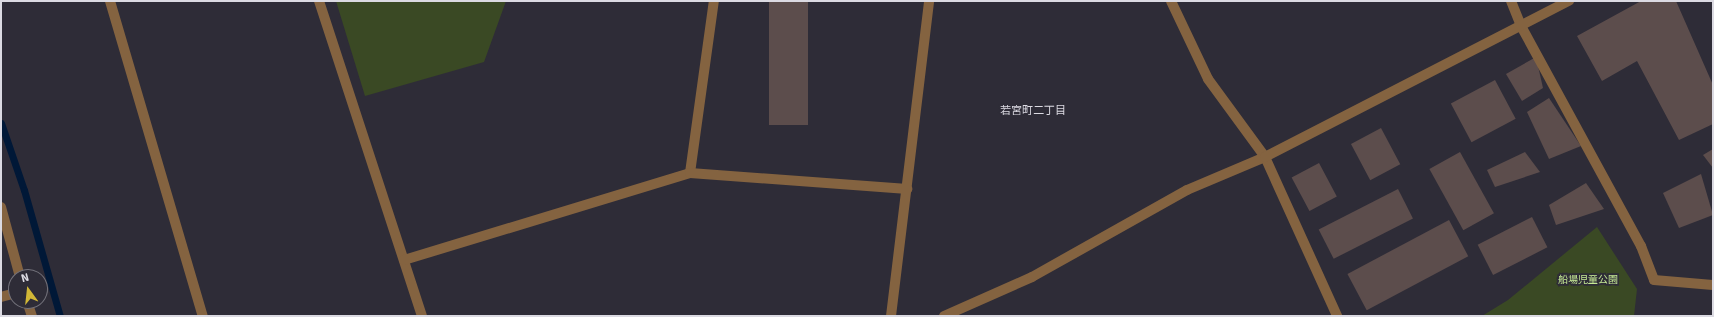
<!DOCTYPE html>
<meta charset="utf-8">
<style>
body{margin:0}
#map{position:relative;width:1714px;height:317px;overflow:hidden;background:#2e2c37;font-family:Signika,"Noto Sans JP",sans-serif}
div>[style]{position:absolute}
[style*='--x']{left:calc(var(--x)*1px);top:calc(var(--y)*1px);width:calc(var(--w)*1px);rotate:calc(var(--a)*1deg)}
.green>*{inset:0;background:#3a4924}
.stream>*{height:7px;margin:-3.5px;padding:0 3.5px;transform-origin:3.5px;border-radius:3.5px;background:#001837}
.building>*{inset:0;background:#5c4d4c;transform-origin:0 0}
.minor>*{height:10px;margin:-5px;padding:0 5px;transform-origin:5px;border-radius:5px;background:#846340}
span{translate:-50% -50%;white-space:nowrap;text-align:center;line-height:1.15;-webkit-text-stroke:3.5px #2e2c37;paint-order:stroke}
.park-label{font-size:10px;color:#c6ea95}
.neighbourhood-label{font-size:11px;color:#dbdae2}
.frame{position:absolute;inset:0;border:2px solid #dbdae2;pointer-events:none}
.north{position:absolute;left:8px;top:269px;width:40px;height:40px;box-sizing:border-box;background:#2e2c37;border:1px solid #73727b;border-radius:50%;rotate:345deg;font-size:11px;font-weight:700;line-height:16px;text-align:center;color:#dbdae2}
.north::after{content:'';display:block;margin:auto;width:14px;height:18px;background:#d1b736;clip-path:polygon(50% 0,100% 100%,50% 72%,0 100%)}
</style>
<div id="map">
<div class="green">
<i style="clip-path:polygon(336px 1px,506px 1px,484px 62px,365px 96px)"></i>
<i style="clip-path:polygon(1597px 227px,1637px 289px,1634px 316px,1482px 316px,1508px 300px)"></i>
</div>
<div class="stream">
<i style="--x:1;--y:123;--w:71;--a:71.1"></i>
<i style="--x:24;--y:190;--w:131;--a:74.1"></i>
</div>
<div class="building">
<i style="left:769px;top:1px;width:39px;height:124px"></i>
<i style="clip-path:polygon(1641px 1px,1676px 1px,1713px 85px,1713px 124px,1679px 140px,1637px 61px,1602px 81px,1577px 36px)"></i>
<i style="clip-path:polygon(1536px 57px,1543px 88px,1522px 101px,1506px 74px)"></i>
<i style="left:1495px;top:80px;width:44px;height:50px;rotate:62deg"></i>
<i style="clip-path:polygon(1549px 98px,1581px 146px,1549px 159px,1527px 112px)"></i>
<i style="left:1381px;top:128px;width:41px;height:34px;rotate:62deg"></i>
<i style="clip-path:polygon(1713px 149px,1713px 168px,1703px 155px)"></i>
<i style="left:1460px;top:152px;width:70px;height:35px;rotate:61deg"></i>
<i style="clip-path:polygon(1525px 152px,1540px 172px,1495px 187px,1487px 170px)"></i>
<i style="left:1319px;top:163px;width:38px;height:31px;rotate:62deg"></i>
<i style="clip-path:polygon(1701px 174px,1713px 215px,1679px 228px,1663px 193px)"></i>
<i style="clip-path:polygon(1586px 183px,1604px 209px,1556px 225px,1549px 205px)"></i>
<i style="left:1398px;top:189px;width:33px;height:89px;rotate:63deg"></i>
<i style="left:1532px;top:217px;width:34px;height:61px;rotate:63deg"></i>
<i style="left:1449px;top:220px;width:41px;height:115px;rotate:62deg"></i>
</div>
<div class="minor">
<i style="--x:110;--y:1;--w:328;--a:73.6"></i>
<i style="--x:319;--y:1;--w:331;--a:71.9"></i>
<i style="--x:1171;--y:1;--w:86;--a:64.6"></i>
<i style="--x:1208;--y:79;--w:97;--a:53.8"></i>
<i style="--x:1265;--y:157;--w:175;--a:65.6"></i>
<i style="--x:1511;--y:1;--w:27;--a:68"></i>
<i style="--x:1521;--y:26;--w:251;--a:61.4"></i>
<i style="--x:1641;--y:246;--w:36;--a:69"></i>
<i style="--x:1654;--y:280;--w:59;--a:4.8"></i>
<i style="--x:690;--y:173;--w:174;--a:-82.1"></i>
<i style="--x:1;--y:207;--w:73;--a:74.8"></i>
<i style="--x:404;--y:260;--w:299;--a:-16.9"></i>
<i style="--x:690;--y:173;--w:218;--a:4.2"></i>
<i style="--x:1;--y:297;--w:16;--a:-15"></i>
<i style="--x:27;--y:301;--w:16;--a:72"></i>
<i style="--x:891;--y:316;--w:317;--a:-83.1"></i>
<i style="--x:944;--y:316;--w:96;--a:-23.9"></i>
<i style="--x:1032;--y:277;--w:178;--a:-29.3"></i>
<i style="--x:1187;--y:190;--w:85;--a:-22.9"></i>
<i style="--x:1265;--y:157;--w:342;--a:-27.2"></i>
</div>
<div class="park-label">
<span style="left:1588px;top:281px">船場児童公園</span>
</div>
<div class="neighbourhood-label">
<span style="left:1033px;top:111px">若宮町二丁目</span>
</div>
<div class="frame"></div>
<div class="north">N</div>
</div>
